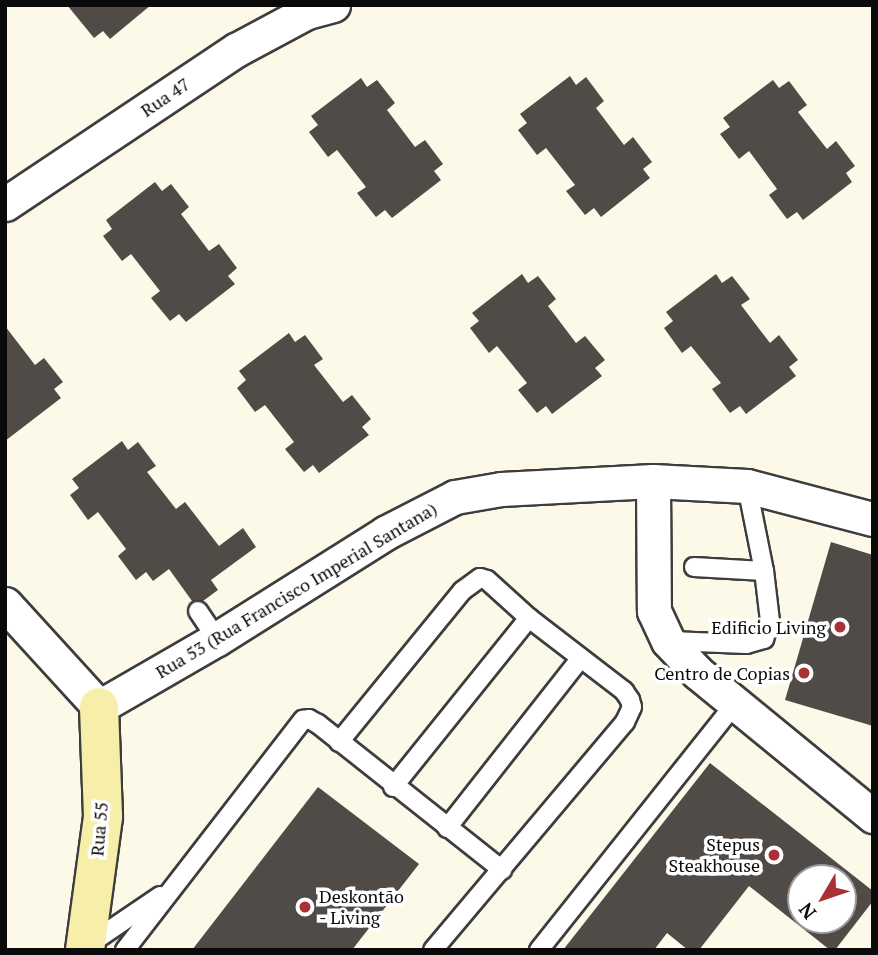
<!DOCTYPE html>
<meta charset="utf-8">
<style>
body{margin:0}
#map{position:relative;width:878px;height:955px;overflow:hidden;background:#fdf9e8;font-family:"PT Serif",serif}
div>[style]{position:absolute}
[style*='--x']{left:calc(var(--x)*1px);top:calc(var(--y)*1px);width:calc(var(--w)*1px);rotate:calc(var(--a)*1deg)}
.building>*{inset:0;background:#514b47}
.roads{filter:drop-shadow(2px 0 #3d3d3d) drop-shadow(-2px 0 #3d3d3d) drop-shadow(0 2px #3d3d3d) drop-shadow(0 -2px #3d3d3d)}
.lane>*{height:18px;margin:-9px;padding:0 9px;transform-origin:9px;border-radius:9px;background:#fff}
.street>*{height:33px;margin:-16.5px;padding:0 16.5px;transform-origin:16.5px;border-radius:16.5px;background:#fff}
.secondary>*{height:38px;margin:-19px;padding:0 19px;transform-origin:19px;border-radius:19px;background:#f7efa9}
.dots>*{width:19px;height:19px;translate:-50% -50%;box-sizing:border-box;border:4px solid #fff;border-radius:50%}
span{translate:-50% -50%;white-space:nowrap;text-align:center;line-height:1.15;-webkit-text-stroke:7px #fff;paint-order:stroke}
.street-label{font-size:18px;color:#0a0a0a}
.poi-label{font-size:18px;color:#0a0a0a}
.right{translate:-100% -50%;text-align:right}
.left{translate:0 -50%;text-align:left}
.frame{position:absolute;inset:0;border:7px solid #0a0a0a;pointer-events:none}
.north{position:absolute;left:787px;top:864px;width:70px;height:70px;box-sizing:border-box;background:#fff;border:2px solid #9d9d9d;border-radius:50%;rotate:231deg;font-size:19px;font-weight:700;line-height:28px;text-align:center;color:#0a0a0a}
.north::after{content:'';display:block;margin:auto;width:24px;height:32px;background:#ab3035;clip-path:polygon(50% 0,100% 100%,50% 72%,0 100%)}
</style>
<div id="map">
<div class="building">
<i style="clip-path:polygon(67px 5px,151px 5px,110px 39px,103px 31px,94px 38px)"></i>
<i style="clip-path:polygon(570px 76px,576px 85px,586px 77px,604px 101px,596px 108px,624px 145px,633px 137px,652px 162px,643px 169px,650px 178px,601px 217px,594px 208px,585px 215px,566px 191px,575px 185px,546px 148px,537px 155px,518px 130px,527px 123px,520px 114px)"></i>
<i style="clip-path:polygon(361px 78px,367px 87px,377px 80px,395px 103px,387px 110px,415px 147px,425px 140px,443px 164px,434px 171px,441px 180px,392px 218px,385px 210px,376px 217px,357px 193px,366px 187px,337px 150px,328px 157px,309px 132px,318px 125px,311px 116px)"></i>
<i style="clip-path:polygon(773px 80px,779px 88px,789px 81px,807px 105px,798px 112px,827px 149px,836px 141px,855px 166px,846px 173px,852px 182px,803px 220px,797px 212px,787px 219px,769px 195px,777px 189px,749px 151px,739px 159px,720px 134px,730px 127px,723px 118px)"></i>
<i style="clip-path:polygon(155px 182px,162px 191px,171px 184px,189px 207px,181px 214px,209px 251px,219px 244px,237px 268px,228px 276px,235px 284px,186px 322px,179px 314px,170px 321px,151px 298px,160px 291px,131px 254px,122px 261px,103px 236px,112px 229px,106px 220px)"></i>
<i style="clip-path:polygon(522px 274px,528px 283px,538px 276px,556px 299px,548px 306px,576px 343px,585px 336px,605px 360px,595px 368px,602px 376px,552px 414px,546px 406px,537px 413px,518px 390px,527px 383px,497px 346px,489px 353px,470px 328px,479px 321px,472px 313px)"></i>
<i style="clip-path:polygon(716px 274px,722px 283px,732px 276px,750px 299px,741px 305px,770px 343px,779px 335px,798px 360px,789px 367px,796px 376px,746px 414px,740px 406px,730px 413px,712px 389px,721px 383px,691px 346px,682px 353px,664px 328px,673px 321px,666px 312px)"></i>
<i style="clip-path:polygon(5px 326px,35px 365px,44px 358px,63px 382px,54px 389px,61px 398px,5px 441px)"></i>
<i style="clip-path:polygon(289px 333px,295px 342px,305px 335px,323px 359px,314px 365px,343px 402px,352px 395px,371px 419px,362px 427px,369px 435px,319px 473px,313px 465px,304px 472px,285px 449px,294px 442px,265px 405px,255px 412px,237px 388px,246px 380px,239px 371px)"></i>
<i style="clip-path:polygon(122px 441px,128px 450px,138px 442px,156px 466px,147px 472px,176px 509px,185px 502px,219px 546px,243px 528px,256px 547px,211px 580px,218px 590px,203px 601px,192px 601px,169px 569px,153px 581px,146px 572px,136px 580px,118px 556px,126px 549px,98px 512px,88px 520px,70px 495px,79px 488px,72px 479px)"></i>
<i style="clip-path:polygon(831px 542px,873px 555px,873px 726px,785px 700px)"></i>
<i style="clip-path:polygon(evenodd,710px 763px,873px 891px,873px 901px,835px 950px,830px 950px,749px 886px,699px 950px,688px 950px,667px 933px,654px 950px,563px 950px,710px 763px,801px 878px,843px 878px,843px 920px,801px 920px,801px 878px)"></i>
<i style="clip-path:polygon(318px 787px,419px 864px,352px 950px,192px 950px)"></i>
</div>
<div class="roads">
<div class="lane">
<i style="--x:694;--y:567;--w:70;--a:3.3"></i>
<i style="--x:198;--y:611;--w:34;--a:56"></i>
<i style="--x:670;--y:641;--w:76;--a:2.3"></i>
<i style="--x:746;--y:644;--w:19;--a:-16"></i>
<i style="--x:764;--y:639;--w:19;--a:-72"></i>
<i style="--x:770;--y:621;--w:50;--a:-96.8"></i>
<i style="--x:764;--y:571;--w:87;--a:-101.3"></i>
<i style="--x:339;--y:742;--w:195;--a:-50.8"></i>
<i style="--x:462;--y:591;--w:22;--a:-36"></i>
<i style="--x:480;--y:578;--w:7;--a:16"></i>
<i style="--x:487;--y:580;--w:57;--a:42.1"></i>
<i style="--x:529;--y:618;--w:120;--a:37.5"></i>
<i style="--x:624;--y:691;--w:11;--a:56"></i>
<i style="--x:630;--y:700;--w:7;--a:74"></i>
<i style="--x:632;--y:707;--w:17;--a:115"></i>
<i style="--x:625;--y:722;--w:298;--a:130.1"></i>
<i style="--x:393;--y:787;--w:217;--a:-51.2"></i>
<i style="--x:447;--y:828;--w:216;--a:-51.8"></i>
<i style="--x:88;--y:945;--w:87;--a:-34.2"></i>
<i style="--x:125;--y:950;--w:291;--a:-52.3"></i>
<i style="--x:303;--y:720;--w:6;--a:-9"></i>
<i style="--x:309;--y:719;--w:10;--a:29"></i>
<i style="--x:318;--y:724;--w:235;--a:38.4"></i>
<i style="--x:539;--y:950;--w:315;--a:-51.5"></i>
</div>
<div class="street">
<i style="--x:5;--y:204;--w:278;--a:-33.7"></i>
<i style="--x:236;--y:50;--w:81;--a:-28.2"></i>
<i style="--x:307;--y:12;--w:27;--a:-15"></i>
<i style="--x:653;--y:481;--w:130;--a:89.6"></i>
<i style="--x:654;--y:611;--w:33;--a:65"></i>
<i style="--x:668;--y:641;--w:44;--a:46.8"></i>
<i style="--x:698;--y:673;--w:226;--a:39.3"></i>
<i style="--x:5;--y:604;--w:139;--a:47.6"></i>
<i style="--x:99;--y:707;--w:136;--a:-30"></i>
<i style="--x:217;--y:639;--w:199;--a:-32.2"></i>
<i style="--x:385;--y:533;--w:79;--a:-27.2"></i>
<i style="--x:455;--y:497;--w:47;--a:-9.9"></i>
<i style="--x:501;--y:489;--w:152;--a:-3"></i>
<i style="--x:653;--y:481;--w:94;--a:3"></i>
<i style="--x:747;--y:486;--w:130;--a:14.7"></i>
</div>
<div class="secondary">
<i style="--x:85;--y:950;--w:135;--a:-82.3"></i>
<i style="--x:103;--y:816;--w:109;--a:-92.1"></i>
</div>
</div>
<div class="dots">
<i style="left:840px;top:627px;background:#ab3035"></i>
<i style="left:804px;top:673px;background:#ab3035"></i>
<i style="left:774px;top:855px;background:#ab3035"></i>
<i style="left:305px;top:907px;background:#ab3035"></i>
</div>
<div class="street-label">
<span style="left:165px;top:97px;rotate:-34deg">Rua 47</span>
<span style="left:296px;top:590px;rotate:-31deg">Rua 53 (Rua Francisco Imperial Santana)</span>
<span style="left:99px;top:829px;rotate:-85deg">Rua 55</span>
</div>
<div class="poi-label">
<span class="right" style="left:826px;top:627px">Edificio Living</span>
<span class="right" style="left:790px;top:673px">Centro de Copias</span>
<span class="right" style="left:760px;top:855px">Stepus<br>Steakhouse</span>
<span class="left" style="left:319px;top:907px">Deskontão<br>- Living</span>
</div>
<div class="frame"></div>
<div class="north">N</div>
</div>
